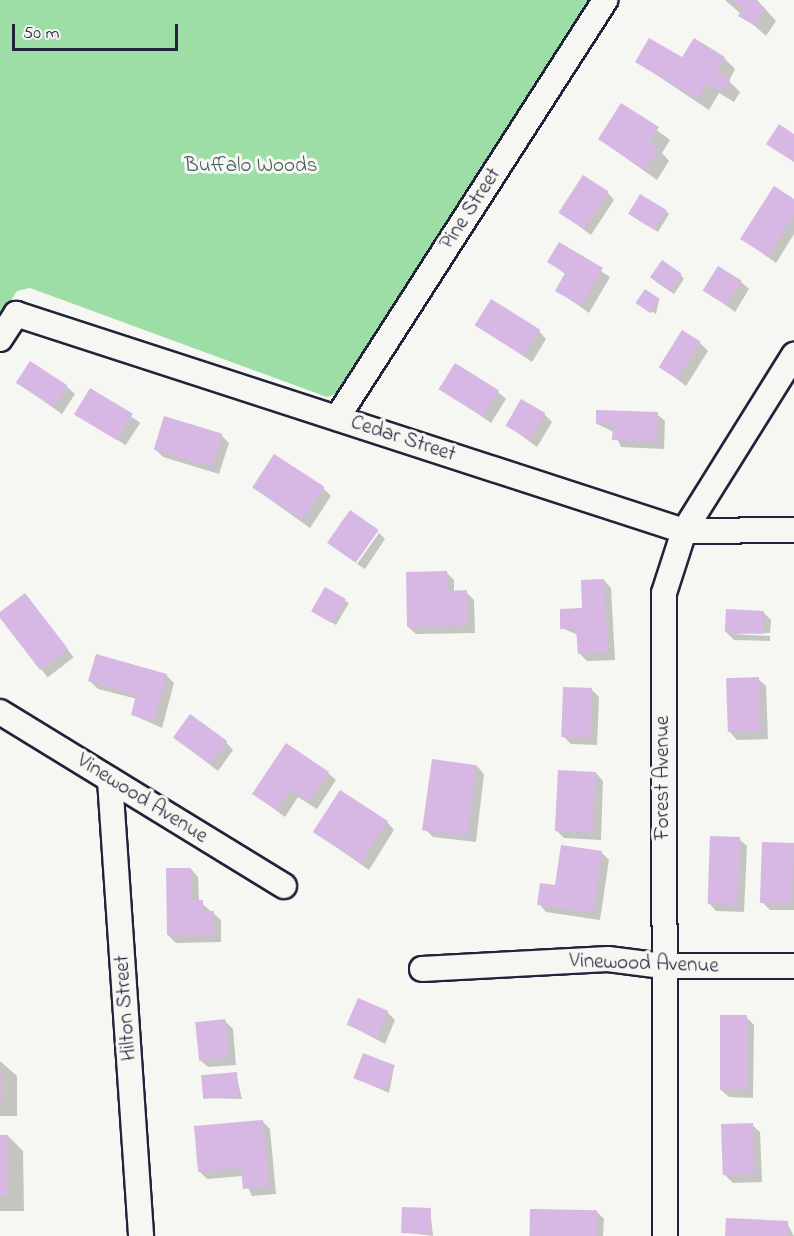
<!DOCTYPE html>
<style>
body{margin:0}
#map{position:relative;width:794px;height:1236px;overflow:hidden;background:#f6f6f2;font-family:"Indie Flower",sans-serif}
div>[style]{position:absolute}
[style*='--x']{left:calc(var(--x)*1px);top:calc(var(--y)*1px);width:calc(var(--w)*1px);rotate:calc(var(--a)*1deg)}
.green>*{inset:0;background:#9ddea7}
.shadow>*{inset:0;background:#0003;transform-origin:0 0}
.building>*{inset:0;background:#d7b7e3;transform-origin:0 0}
.roads{filter:drop-shadow(2px 0 #22223b) drop-shadow(-2px 0 #22223b) drop-shadow(0 2px #22223b) drop-shadow(0 -2px #22223b)}
.minor>*{height:24px;margin:-12px;padding:0 12px;transform-origin:12px;border-radius:12px;background:#f6f6f2}
span{translate:-50% -50%;white-space:nowrap;text-align:center;line-height:1.15;-webkit-text-stroke:6px #f6f6f2;paint-order:stroke}
.park-label{font-size:21px;color:#475a5b}
.street-label{font-size:21px;color:#22223b}
.scale{position:absolute;left:12px;top:24px;width:166px;height:27px;box-sizing:border-box;border:3px solid #22223b;border-top:0;padding-left:8px;font-size:18px;line-height:21px;white-space:nowrap;color:#22223b;-webkit-text-stroke:4px #f6f6f2;paint-order:stroke}
</style>
<div id="map">
<div class="green">
<i style="clip-path:polygon(0 0,589px 0,380px 333px,341px 392px,327px 397px,30px 288px,17px 291px,0 318px)"></i>
</div>
<div class="shadow">
<i style="clip-path:polygon(725px 0,757px 0,776px 21px,766px 36px)"></i>
<i style="clip-path:polygon(724px 58px,735px 69px,729px 81px,740px 92px,734px 102px,719px 93px,709px 110px,637px 62px)"></i>
<i style="clip-path:polygon(622px 105px,670px 140px,662px 153px,669px 161px,657px 180px,599px 139px)"></i>
<i style="clip-path:polygon(607px 192px,614px 200px,591px 235px,560px 212px)"></i>
<i style="clip-path:polygon(794px 200px,794px 234px,776px 263px,742px 239px)"></i>
<i style="clip-path:polygon(666px 211px,669px 214px,658px 232px,633px 217px)"></i>
<i style="clip-path:polygon(559px 244px,610px 277px,589px 313px,557px 290px,566px 275px,549px 261px)"></i>
<i style="clip-path:polygon(681px 275px,684px 279px,674px 294px,655px 281px)"></i>
<i style="clip-path:polygon(741px 282px,749px 289px,735px 312px,705px 290px)"></i>
<i style="clip-path:polygon(659px 300px,656px 314px,642px 306px)"></i>
<i style="clip-path:polygon(477px 325px,539px 331px,546px 339px,532px 362px)"></i>
<i style="clip-path:polygon(700px 343px,708px 351px,686px 386px,661px 367px)"></i>
<i style="clip-path:polygon(18px 383px,67px 387px,75px 394px,62px 414px)"></i>
<i style="clip-path:polygon(441px 388px,498px 392px,506px 399px,491px 423px)"></i>
<i style="left:90px;top:390px;width:60px;height:27px;rotate:33deg"></i>
<i style="clip-path:polygon(544px 414px,552px 422px,537px 447px,507px 425px)"></i>
<i style="clip-path:polygon(657px 414px,665px 421px,664px 449px,621px 447px,614px 432px,597px 424px)"></i>
<i style="clip-path:polygon(221px 435px,229px 443px,219px 474px,163px 457px,155px 449px)"></i>
<i style="clip-path:polygon(254px 488px,323px 488px,331px 496px,310px 528px)"></i>
<i style="clip-path:polygon(376px 531px,355px 562px,329px 542px)"></i>
<i style="clip-path:polygon(379px 533px,385px 539px,365px 569px,357px 564px)"></i>
<i style="clip-path:polygon(447px 573px,454px 580px,454px 592px,466px 592px,474px 600px,475px 633px,416px 634px,408px 627px)"></i>
<i style="clip-path:polygon(604px 580px,611px 588px,615px 660px,587px 661px,579px 653px,578px 635px,562px 628px,584px 610px)"></i>
<i style="clip-path:polygon(326px 589px,349px 603px,336px 625px,317px 614px)"></i>
<i style="left:25px;top:595px;width:79px;height:33px;rotate:52deg"></i>
<i style="clip-path:polygon(763px 612px,771px 620px,770px 633px,732px 634px,770px 636px,770px 641px,734px 640px,726px 632px)"></i>
<i style="clip-path:polygon(166px 675px,174px 683px,162px 728px,133px 715px,137px 699px,98px 689px,90px 681px)"></i>
<i style="clip-path:polygon(758px 679px,766px 686px,768px 739px,737px 740px,730px 732px)"></i>
<i style="clip-path:polygon(591px 689px,599px 697px,597px 745px,571px 744px,563px 736px)"></i>
<i style="clip-path:polygon(174px 737px,226px 742px,233px 750px,218px 771px)"></i>
<i style="clip-path:polygon(477px 766px,484px 774px,476px 842px,433px 837px,425px 829px)"></i>
<i style="clip-path:polygon(328px 773px,336px 780px,317px 809px,298px 797px,285px 817px,254px 794px)"></i>
<i style="clip-path:polygon(596px 773px,603px 781px,601px 840px,564px 838px,556px 830px)"></i>
<i style="clip-path:polygon(387px 822px,394px 830px,369px 870px,315px 832px)"></i>
<i style="clip-path:polygon(739px 839px,747px 846px,744px 912px,716px 911px,709px 903px)"></i>
<i style="clip-path:polygon(794px 845px,794px 910px,770px 910px,762px 902px)"></i>
<i style="clip-path:polygon(601px 852px,609px 860px,600px 920px,546px 912px,539px 904px)"></i>
<i style="clip-path:polygon(191px 869px,198px 877px,199px 901px,221px 920px,221px 942px,176px 943px,168px 935px)"></i>
<i style="clip-path:polygon(387px 1012px,395px 1020px,385px 1044px,349px 1025px)"></i>
<i style="clip-path:polygon(746px 1017px,754px 1025px,753px 1098px,729px 1097px,721px 1090px)"></i>
<i style="clip-path:polygon(225px 1021px,233px 1029px,236px 1065px,208px 1067px,200px 1060px)"></i>
<i style="clip-path:polygon(0 1061px,17px 1076px,17px 1116px,0 1116px)"></i>
<i style="clip-path:polygon(394px 1067px,389px 1093px,356px 1078px)"></i>
<i style="clip-path:polygon(236px 1074px,242px 1099px,205px 1098px)"></i>
<i style="clip-path:polygon(262px 1121px,270px 1129px,276px 1194px,252px 1196px,243px 1176px,207px 1179px,199px 1171px)"></i>
<i style="clip-path:polygon(752px 1125px,760px 1132px,762px 1182px,733px 1183px,725px 1175px)"></i>
<i style="clip-path:polygon(0 1136px,8px 1136px,23px 1151px,24px 1211px,0 1211px)"></i>
<i style="clip-path:polygon(430px 1209px,433px 1236px,403px 1232px)"></i>
<i style="clip-path:polygon(596px 1211px,604px 1219px,603px 1236px,531px 1236px)"></i>
<i style="clip-path:polygon(787px 1223px,794px 1236px,727px 1236px)"></i>
</div>
<div class="building">
<i style="clip-path:polygon(730px 0,753px 0,765px 8px,754px 25px,738px 16px,743px 8px)"></i>
<i style="clip-path:polygon(649px 38px,682px 57px,694px 38px,725px 57px,716px 71px,730px 80px,722px 92px,707px 83px,697px 99px,635px 62px)"></i>
<i style="clip-path:polygon(621px 103px,659px 127px,650px 142px,659px 148px,645px 170px,598px 139px)"></i>
<i style="clip-path:polygon(779px 124px,794px 134px,794px 162px,766px 144px)"></i>
<i style="left:583px;top:175px;width:30px;height:45px;rotate:33deg"></i>
<i style="clip-path:polygon(774px 186px,794px 199px,794px 215px,768px 256px,740px 239px)"></i>
<i style="left:640px;top:194px;width:31px;height:23px;rotate:31deg"></i>
<i style="clip-path:polygon(559px 242px,603px 268px,581px 306px,555px 291px,565px 273px,547px 262px)"></i>
<i style="left:662px;top:260px;width:24px;height:21px;rotate:35deg"></i>
<i style="left:718px;top:266px;width:28px;height:29px;rotate:32deg"></i>
<i style="left:645px;top:289px;width:18px;height:17px;rotate:34deg"></i>
<i style="left:491px;top:299px;width:58px;height:31px;rotate:32deg"></i>
<i style="left:682px;top:330px;width:22px;height:44px;rotate:32deg"></i>
<i style="left:30px;top:361px;width:45px;height:26px;rotate:33deg"></i>
<i style="left:455px;top:363px;width:52px;height:31px;rotate:32deg"></i>
<i style="left:90px;top:388px;width:50px;height:31px;rotate:31deg"></i>
<i style="left:521px;top:399px;width:28px;height:31px;rotate:30deg"></i>
<i style="clip-path:polygon(596px 410px,658px 412px,657px 442px,612px 440px,613px 425px,596px 424px)"></i>
<i style="left:164px;top:416px;width:61px;height:35px;rotate:17deg"></i>
<i style="left:274px;top:454px;width:60px;height:40px;rotate:33deg"></i>
<i style="left:350px;top:510px;width:35px;height:40px;rotate:35deg"></i>
<i style="clip-path:polygon(447px 571px,447px 591px,467px 590px,468px 626px,407px 627px,406px 572px)"></i>
<i style="clip-path:polygon(604px 579px,608px 652px,578px 654px,576px 628px,560px 629px,560px 609px,582px 608px,581px 580px)"></i>
<i style="left:325px;top:587px;width:24px;height:28px;rotate:30deg"></i>
<i style="clip-path:polygon(25px 593px,68px 649px,40px 670px,0 618px,0 612px)"></i>
<i style="left:726px;top:609px;width:38px;height:23px;rotate:3deg"></i>
<i style="clip-path:polygon(96px 654px,167px 674px,154px 721px,131px 715px,136px 695px,88px 681px)"></i>
<i style="left:759px;top:677px;width:54px;height:33px;rotate:88deg"></i>
<i style="left:563px;top:687px;width:29px;height:50px;rotate:2deg"></i>
<i style="left:190px;top:714px;width:46px;height:29px;rotate:36deg"></i>
<i style="clip-path:polygon(286px 743px,329px 772px,309px 802px,290px 790px,276px 810px,252px 794px)"></i>
<i style="left:432px;top:759px;width:45px;height:72px;rotate:8deg"></i>
<i style="left:558px;top:770px;width:38px;height:61px;rotate:3deg"></i>
<i style="left:340px;top:790px;width:57px;height:50px;rotate:33deg"></i>
<i style="left:710px;top:836px;width:30px;height:68px;rotate:2deg"></i>
<i style="left:762px;top:842px;width:32px;height:61px;rotate:2deg"></i>
<i style="clip-path:polygon(561px 845px,602px 851px,593px 913px,537px 905px,540px 883px,555px 885px)"></i>
<i style="clip-path:polygon(166px 868px,191px 868px,192px 900px,203px 900px,203px 911px,214px 911px,214px 935px,167px 935px)"></i>
<i style="left:358px;top:998px;width:33px;height:29px;rotate:23deg"></i>
<i style="left:720px;top:1015px;width:27px;height:75px"></i>
<i style="left:225px;top:1019px;width:39px;height:30px;rotate:84deg"></i>
<i style="left:363px;top:1053px;width:34px;height:27px;rotate:21deg"></i>
<i style="left:237px;top:1072px;width:24px;height:36px;rotate:85deg"></i>
<i style="left:0;top:1073px;width:2px;height:28px"></i>
<i style="clip-path:polygon(263px 1120px,269px 1187px,243px 1189px,241px 1168px,198px 1172px,194px 1126px)"></i>
<i style="left:753px;top:1123px;width:51px;height:32px;rotate:88deg"></i>
<i style="left:0;top:1135px;width:8px;height:61px"></i>
<i style="left:402px;top:1207px;width:29px;height:26px;rotate:2deg"></i>
<i style="left:530px;top:1209px;width:67px;height:27px;rotate:1deg"></i>
<i style="clip-path:polygon(726px 1218px,788px 1221px,787px 1236px,725px 1236px)"></i>
</div>
<div class="roads">
<div class="minor">
<i style="--x:0;--y:339;--w:30;--a:-57"></i>
<i style="--x:16;--y:314;--w:702;--a:18"></i>
<i style="--x:684;--y:531;--w:110;--a:-0.5"></i>
<i style="--x:337;--y:418;--w:497;--a:-57.3"></i>
<i style="--x:0;--y:712;--w:333;--a:31.5"></i>
<i style="--x:110;--y:780;--w:457;--a:86.1"></i>
<i style="--x:422;--y:969;--w:186;--a:-3.1"></i>
<i style="--x:608;--y:959;--w:55;--a:7.3"></i>
<i style="--x:663;--y:966;--w:131;--a:0"></i>
<i style="--x:665;--y:1236;--w:643;--a:-90.09"></i>
<i style="--x:664;--y:593;--w:65;--a:-72.1"></i>
<i style="--x:684;--y:531;--w:208;--a:-58"></i>
</div>
</div>
<div class="park-label">
<span style="left:251px;top:166px">Buffalo Woods</span>
</div>
<div class="street-label">
<span style="left:471px;top:209px;rotate:-57deg">Pine Street</span>
<span style="left:403px;top:439px;rotate:18deg">Cedar Street</span>
<span style="left:663px;top:778px;rotate:-90deg">Forest Avenue</span>
<span style="left:142px;top:799px;rotate:32deg">Vinewood Avenue</span>
<span style="left:644px;top:964px;rotate:2deg">Vinewood Avenue</span>
<span style="left:126px;top:1008px;rotate:-94deg">Hilton Street</span>
</div>
<div class="scale">50 m</div>
</div>
